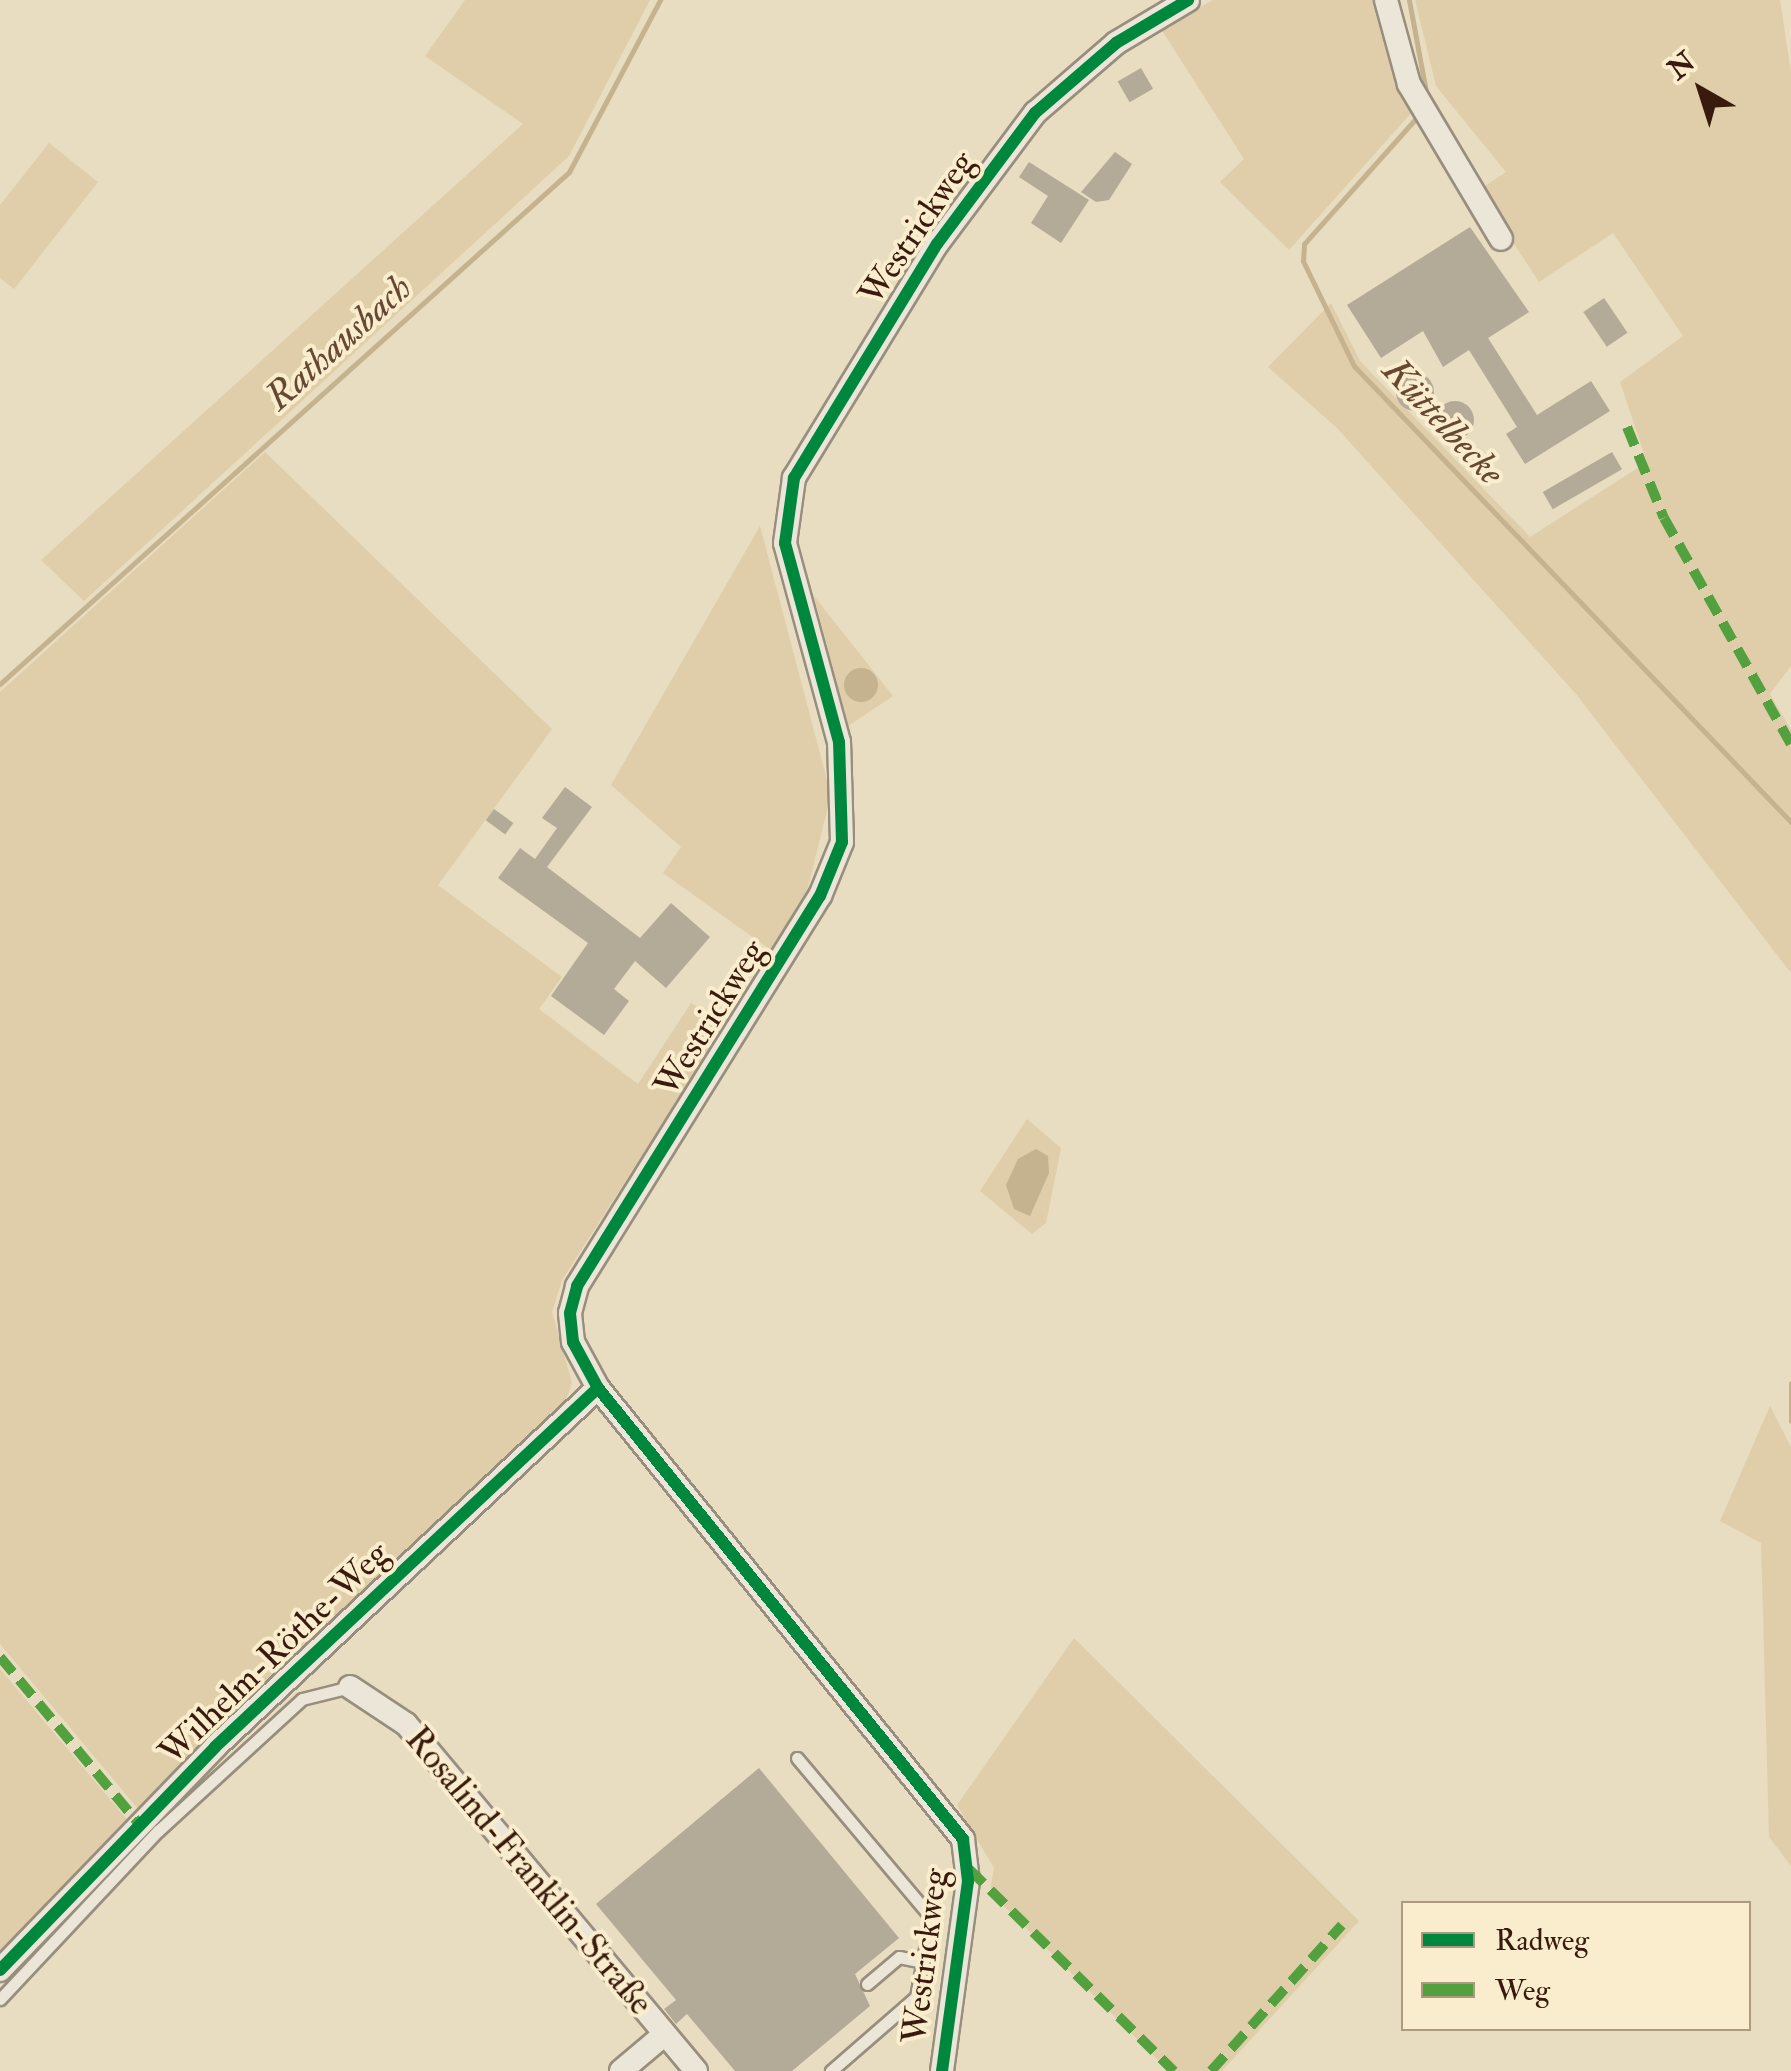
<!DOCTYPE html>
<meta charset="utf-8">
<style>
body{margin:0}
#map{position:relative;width:1791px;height:2071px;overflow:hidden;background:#e8ddc1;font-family:"IM FELL Double Pica",serif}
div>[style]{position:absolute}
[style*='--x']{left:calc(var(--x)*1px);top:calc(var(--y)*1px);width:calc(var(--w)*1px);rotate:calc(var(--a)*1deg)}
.green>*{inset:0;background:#dfcea9}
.water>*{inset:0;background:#c5b28f}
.round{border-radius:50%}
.stream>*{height:5px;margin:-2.5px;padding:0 2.5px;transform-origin:2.5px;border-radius:2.5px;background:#c5b28f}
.building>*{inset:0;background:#b4aa98;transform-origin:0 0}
.roads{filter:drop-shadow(2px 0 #998e7d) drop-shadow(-2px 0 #998e7d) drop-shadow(0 2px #998e7d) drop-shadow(0 -2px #998e7d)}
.lane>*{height:11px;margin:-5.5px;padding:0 5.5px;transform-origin:5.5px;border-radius:5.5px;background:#ebe6d8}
.street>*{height:22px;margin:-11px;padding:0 11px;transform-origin:11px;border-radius:11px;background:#ebe6d8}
.quiet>*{height:10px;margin-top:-5px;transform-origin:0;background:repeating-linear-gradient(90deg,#53a13e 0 20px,transparent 0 30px)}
.cycleway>*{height:12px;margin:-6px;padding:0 6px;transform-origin:6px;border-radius:6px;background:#00873e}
span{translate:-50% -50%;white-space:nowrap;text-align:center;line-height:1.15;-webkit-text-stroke:8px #faedcd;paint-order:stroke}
.street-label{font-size:35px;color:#391b0d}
.water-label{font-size:38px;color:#654933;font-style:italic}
.legend{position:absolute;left:1401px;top:1901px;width:350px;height:130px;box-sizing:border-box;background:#faedcd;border:2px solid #ad9980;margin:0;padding:12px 18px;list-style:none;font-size:30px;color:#391b0d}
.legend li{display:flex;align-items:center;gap:20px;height:50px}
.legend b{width:50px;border:2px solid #ad9980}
.north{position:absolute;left:1651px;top:40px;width:100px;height:100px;-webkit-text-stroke:8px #faedcd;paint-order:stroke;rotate:321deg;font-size:28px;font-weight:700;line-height:40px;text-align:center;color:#391b0d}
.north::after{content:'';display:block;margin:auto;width:35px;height:45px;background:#391b0d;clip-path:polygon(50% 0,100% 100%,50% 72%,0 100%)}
</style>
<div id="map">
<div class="green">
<i style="clip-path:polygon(465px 0,650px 0,569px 156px,84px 601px,41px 560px,523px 124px,425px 56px)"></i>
<i style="clip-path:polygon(1213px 0,1378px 0,1412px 112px,1289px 250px,1220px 182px,1244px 159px,1161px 29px)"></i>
<i style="clip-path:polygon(1415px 0,1780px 0,1791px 72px,1791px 666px,1770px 694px,1791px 730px,1791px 973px,1576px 694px,1337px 428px,1268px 367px,1331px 303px,1360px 361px,1530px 537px,1647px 462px,1620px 382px,1683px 336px,1613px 233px,1539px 282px,1479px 190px,1506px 172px,1436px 86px)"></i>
<i style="clip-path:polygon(49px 143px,98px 182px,14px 289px,0 278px,0 205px)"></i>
<i style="clip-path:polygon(265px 452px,552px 729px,438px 885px,562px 977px,539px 1009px,638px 1084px,691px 1003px,727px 1023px,562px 1280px,552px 1312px,572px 1383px,565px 1403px,139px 1810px,0 1644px,0 692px)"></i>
<i style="clip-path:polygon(760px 526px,831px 795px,807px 891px,772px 951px,663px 873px,681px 847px,611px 785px)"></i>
<i style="clip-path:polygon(814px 596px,893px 696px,848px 726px)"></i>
<i style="clip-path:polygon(1027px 1119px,1061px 1148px,1046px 1223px,1032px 1234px,980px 1191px)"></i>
<i style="clip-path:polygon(1770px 1406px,1791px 1447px,1791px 1866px,1769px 1837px,1761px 1543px,1720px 1521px)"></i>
<i style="clip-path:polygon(1074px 1638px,1359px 1921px,1222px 2071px,1169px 2071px,990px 1892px,994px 1868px,957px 1805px)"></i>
<i style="clip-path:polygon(0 1669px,130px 1823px,0 1960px)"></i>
</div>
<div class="water">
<i class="round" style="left:844px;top:668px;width:34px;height:34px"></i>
<i style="clip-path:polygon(1036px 1149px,1048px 1156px,1049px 1173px,1030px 1216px,1014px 1209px,1006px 1185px,1018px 1159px)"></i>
</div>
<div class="stream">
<i style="--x:1409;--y:0;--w:105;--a:79.5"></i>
<i style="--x:1418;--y:116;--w:171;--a:131.7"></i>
<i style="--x:1304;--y:244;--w:17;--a:93"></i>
<i style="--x:1303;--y:261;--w:117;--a:64.1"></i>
<i style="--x:1354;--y:366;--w:632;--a:46.22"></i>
<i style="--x:0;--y:684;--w:765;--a:-41.98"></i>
<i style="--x:569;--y:172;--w:195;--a:-62.1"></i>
<i style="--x:1791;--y:1383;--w:38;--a:90"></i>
</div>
<div class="building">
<i style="left:1141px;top:68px;width:24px;height:27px;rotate:60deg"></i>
<i style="clip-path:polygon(1115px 152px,1132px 164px,1109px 200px,1096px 202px,1081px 192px)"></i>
<i style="clip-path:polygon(1029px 162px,1089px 200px,1061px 243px,1031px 223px,1048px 196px,1019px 177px)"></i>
<i style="clip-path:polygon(1470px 227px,1529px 312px,1488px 338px,1537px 415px,1591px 381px,1610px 411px,1525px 464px,1506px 434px,1517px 427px,1469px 350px,1443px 367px,1423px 331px,1381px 358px,1347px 305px)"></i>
<i style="left:1604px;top:298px;width:42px;height:25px;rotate:56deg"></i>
<i class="round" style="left:1396px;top:373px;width:38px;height:38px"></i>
<i class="round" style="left:1436px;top:401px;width:38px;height:38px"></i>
<i style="left:1612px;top:452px;width:20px;height:80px;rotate:60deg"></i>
<i style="clip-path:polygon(565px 787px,592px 807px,547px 867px,640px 938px,671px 903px,710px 937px,666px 988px,635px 961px,614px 989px,629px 1001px,604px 1035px,551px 996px,588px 943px,498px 878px,520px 848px,535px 859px,557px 828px,542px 818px)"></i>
<i style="left:494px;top:809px;width:24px;height:14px;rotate:36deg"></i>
<i style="clip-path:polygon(759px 1768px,899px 1938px,855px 1974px,870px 2006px,792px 2071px,735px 2071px,687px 2014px,676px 2024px,664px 2009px,676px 2000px,596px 1904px)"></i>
</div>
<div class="roads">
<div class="lane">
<i style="--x:797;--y:1758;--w:208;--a:49.9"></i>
<i style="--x:931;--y:1917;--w:81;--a:100.6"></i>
<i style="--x:916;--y:1997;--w:113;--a:139"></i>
<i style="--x:867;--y:1984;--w:42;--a:-40.2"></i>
<i style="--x:899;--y:1957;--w:25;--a:12"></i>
<i style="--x:0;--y:1999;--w:231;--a:-46.8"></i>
<i style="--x:158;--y:1831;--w:195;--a:-42.5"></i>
<i style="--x:302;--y:1699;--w:49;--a:-14"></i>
</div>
<div class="street">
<i style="--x:1386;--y:0;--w:87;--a:74.7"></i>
<i style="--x:1409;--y:84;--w:180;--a:59.3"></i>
<i style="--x:350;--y:1687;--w:67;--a:33.5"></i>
<i style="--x:406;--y:1724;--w:452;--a:50.1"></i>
<i style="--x:0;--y:1970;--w:310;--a:-46"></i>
<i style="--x:215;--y:1747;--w:525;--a:-43.15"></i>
<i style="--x:621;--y:2071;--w:57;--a:-40.1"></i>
<i style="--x:942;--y:2071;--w:192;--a:-82.2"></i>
<i style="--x:968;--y:1881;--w:42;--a:-96.8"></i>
<i style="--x:963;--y:1839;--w:580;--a:-128.98"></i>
<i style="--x:598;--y:1388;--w:52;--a:-118.5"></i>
<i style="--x:573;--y:1342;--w:29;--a:-96"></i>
<i style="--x:570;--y:1313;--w:28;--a:-75"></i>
<i style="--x:577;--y:1286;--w:460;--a:-58.1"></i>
<i style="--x:820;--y:896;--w:58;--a:-67.8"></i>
<i style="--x:842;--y:842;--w:100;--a:-91.7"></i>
<i style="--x:839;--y:742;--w:206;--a:-105.2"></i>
<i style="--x:785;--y:543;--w:66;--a:-82.1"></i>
<i style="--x:794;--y:478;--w:274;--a:-58.6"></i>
<i style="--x:937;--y:244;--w:164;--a:-53.2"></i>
<i style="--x:1035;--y:113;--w:107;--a:-40.8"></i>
<i style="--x:1116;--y:43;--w:84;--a:-30.8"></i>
</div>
</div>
<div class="quiet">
<i style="--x:1627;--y:427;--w:98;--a:67.9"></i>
<i style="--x:1664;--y:518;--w:259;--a:60.7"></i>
<i style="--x:0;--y:1657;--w:217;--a:50.2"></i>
<i style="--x:969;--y:1869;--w:288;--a:44.6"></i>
<i style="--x:1211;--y:2071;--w:196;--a:-48.1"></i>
</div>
<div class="cycleway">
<i style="--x:0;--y:1970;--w:310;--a:-46"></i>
<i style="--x:215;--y:1747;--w:525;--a:-43.15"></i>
<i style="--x:942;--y:2071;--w:192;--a:-82.2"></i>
<i style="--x:968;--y:1881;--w:42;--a:-96.8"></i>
<i style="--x:963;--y:1839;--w:580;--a:-128.98"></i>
<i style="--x:598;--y:1388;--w:52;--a:-118.5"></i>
<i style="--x:573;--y:1342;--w:29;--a:-96"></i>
<i style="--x:570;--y:1313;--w:28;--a:-75"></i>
<i style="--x:577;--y:1286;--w:460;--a:-58.1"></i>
<i style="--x:820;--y:896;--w:58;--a:-67.8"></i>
<i style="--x:842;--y:842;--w:100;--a:-91.7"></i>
<i style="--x:839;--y:742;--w:206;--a:-105.2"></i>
<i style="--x:785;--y:543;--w:66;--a:-82.1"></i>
<i style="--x:794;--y:478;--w:274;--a:-58.6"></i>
<i style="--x:937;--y:244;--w:164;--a:-53.2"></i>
<i style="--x:1035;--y:113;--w:107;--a:-40.8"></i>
<i style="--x:1116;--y:43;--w:84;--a:-30.8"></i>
</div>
<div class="street-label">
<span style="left:917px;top:228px;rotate:-56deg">Westrickweg</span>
<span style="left:710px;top:1018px;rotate:-58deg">Westrickweg</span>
<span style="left:274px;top:1653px;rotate:-44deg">Wilhelm-Röthe-Weg</span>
<span style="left:529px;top:1871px;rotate:50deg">Rosalind-Franklin-Straße</span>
<span style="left:925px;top:1956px;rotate:-83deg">Westrickweg</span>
</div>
<div class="water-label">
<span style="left:339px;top:343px;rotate:-42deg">Rathausbach</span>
<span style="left:1443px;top:422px;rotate:47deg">Küttelbecke</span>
</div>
<ul class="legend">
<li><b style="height:12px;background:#00873e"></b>Radweg</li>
<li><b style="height:12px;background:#53a13e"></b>Weg</li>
</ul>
<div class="north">N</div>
</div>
